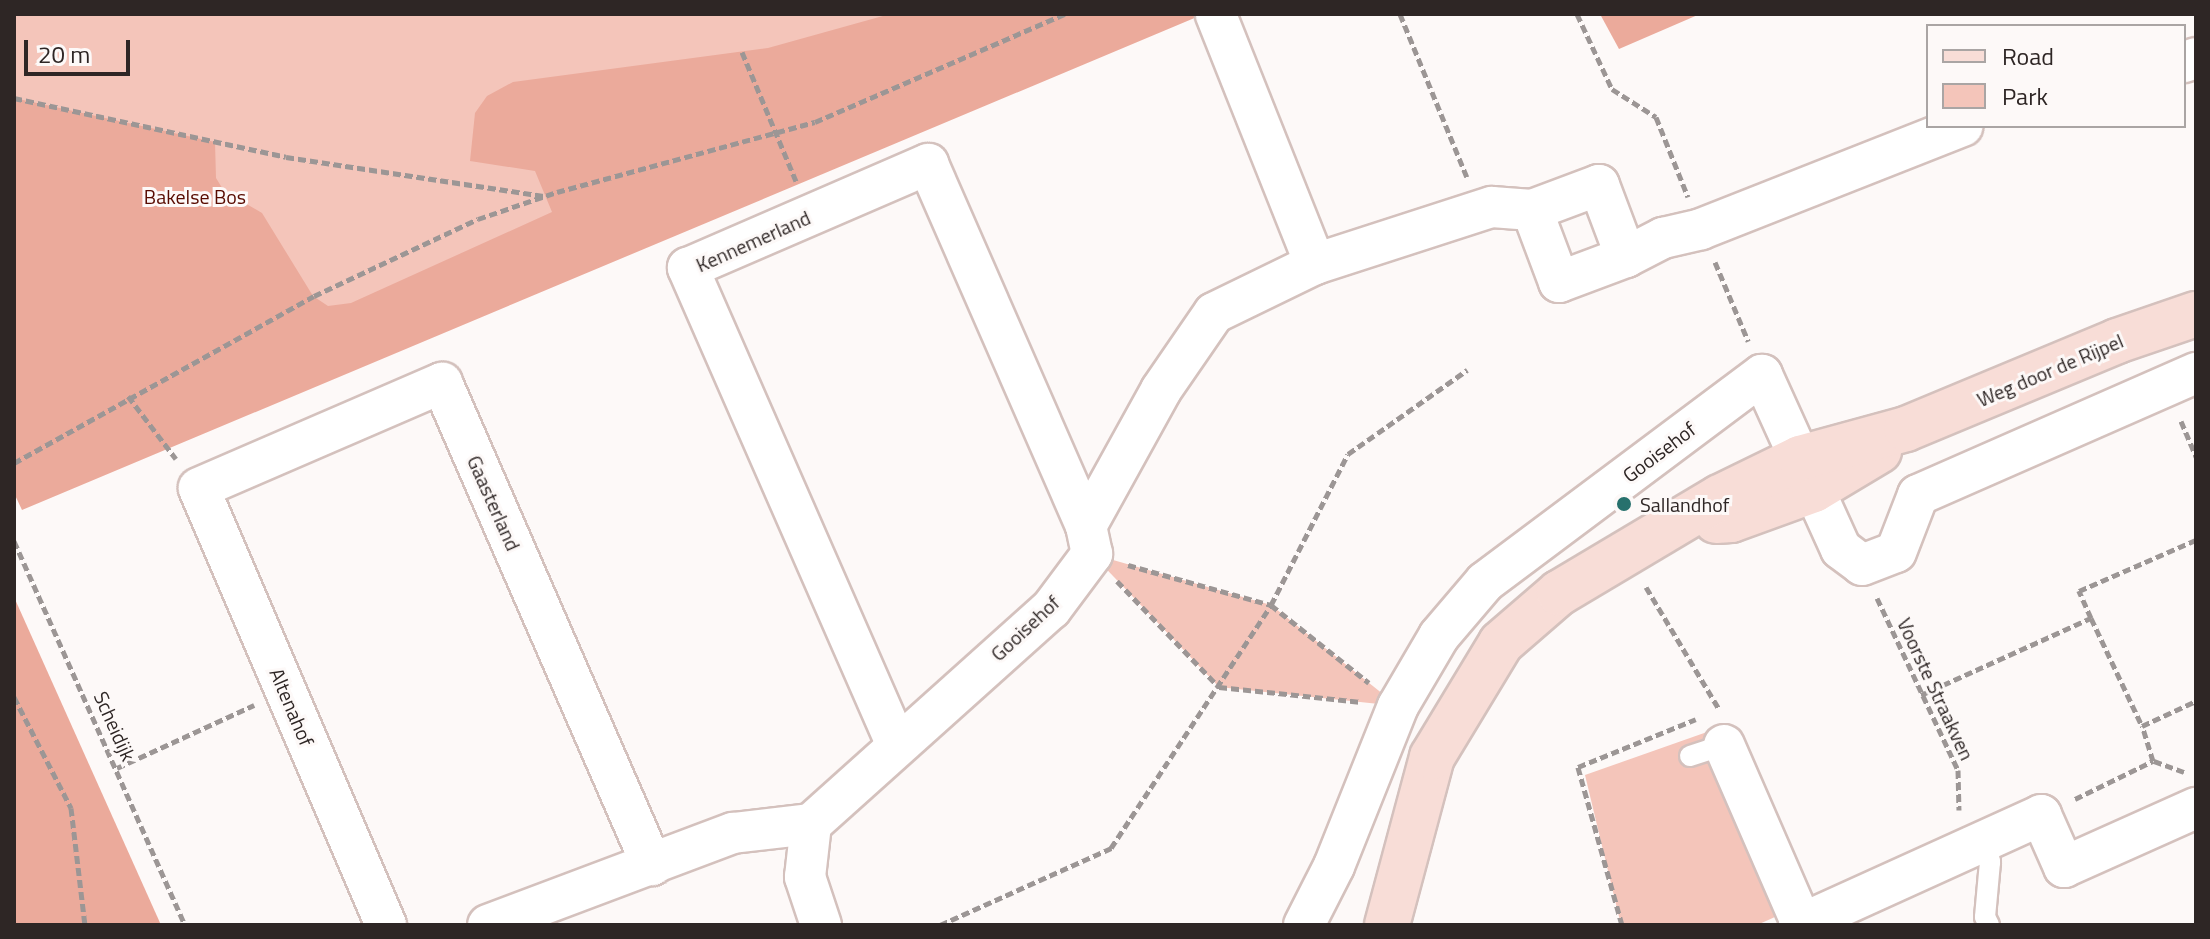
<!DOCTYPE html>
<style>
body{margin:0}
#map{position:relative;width:2210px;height:939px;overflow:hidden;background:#fdf9f8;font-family:"Titillium Web",sans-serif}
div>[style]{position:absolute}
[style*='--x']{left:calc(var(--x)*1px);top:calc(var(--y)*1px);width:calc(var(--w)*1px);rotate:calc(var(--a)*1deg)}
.green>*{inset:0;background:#f4c5ba}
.forest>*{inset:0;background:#ebaa9b}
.path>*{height:5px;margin-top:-2.5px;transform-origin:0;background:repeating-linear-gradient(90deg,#9c9695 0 8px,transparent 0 12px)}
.roads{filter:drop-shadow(2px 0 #d4c1bd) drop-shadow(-2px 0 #d4c1bd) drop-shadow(0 2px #d4c1bd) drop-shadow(0 -2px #d4c1bd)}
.lane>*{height:20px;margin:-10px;padding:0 10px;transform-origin:10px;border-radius:10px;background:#fff}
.street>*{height:40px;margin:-20px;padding:0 20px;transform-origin:20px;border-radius:20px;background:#fff}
.secondary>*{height:44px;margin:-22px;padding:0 22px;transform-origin:22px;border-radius:22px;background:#f8ddd7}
.dots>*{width:22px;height:22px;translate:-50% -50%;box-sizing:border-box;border:4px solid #fdf9f8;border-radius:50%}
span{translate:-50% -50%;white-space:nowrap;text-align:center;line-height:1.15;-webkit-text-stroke:6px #fdf9f8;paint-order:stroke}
.park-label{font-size:20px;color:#580b00}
.street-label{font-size:20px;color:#2e2625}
.poi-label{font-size:20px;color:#2e2625}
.left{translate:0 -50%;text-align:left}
.frame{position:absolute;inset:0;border:16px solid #2e2625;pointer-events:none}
.legend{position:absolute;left:1926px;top:24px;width:260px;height:104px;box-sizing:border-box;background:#fdf9f8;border:2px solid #aaa5a4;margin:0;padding:10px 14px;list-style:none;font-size:24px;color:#2e2625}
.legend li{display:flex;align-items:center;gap:16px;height:40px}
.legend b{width:40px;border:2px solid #aaa5a4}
.scale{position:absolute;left:24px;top:40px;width:106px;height:36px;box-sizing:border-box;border:4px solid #2e2625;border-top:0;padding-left:10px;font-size:24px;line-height:28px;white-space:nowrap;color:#2e2625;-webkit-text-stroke:6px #fdf9f8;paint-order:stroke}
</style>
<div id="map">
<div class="green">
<i style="clip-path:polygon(14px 14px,1145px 14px,14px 457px)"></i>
<i style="clip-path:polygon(1092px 554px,1271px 605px,1398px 706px,1219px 687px)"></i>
<i style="clip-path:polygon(1707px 732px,1793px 909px,1757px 925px,1621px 925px,1585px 775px)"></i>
</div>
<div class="forest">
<i style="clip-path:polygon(890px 14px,1204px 14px,22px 510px,14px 493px,14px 98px,215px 142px,216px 178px,224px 191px,262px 213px,313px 296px,328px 306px,351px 303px,552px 212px,535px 171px,470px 161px,475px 113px,487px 96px,513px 82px,768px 48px)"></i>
<i style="clip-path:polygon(1600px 14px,1700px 14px,1619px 49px)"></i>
<i style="clip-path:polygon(14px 597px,161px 925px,14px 925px)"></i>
</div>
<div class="path">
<i style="--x:1400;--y:14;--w:176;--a:67.7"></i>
<i style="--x:1577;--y:14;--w:83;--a:65"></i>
<i style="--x:1612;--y:89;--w:52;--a:32.5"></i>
<i style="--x:1656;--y:117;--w:86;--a:68.2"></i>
<i style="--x:742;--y:52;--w:140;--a:67.3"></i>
<i style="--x:14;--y:98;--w:278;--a:12.2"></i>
<i style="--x:286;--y:157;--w:262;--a:8.6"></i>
<i style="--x:1715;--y:262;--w:86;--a:67.3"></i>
<i style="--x:128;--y:396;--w:79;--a:52.7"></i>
<i style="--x:2181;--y:421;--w:39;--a:67"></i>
<i style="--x:14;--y:463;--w:343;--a:-29.1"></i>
<i style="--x:314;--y:296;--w:181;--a:-25.2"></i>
<i style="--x:478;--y:219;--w:83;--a:-18.9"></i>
<i style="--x:557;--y:192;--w:267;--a:-15.2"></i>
<i style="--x:815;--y:122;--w:272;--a:-23.4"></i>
<i style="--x:14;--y:541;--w:420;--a:66"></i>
<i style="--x:1128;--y:565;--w:148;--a:15.6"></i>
<i style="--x:1271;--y:605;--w:125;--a:38.5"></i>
<i style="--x:1117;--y:581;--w:147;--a:46.1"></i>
<i style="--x:1219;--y:687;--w:143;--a:6"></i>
<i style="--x:1646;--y:587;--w:142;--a:59.1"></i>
<i style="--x:1877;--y:598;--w:190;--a:64.8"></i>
<i style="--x:1958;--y:770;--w:40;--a:88.6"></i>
<i style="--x:2091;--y:618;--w:30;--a:-114"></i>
<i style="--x:2079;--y:591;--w:128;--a:-23.6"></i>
<i style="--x:1921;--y:695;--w:187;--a:-24.4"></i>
<i style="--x:2091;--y:618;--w:119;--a:64.7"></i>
<i style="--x:14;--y:697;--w:125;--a:62.8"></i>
<i style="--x:71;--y:808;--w:118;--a:83.2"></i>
<i style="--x:117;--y:768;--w:151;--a:-24.7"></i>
<i style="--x:2184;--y:772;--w:33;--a:-160"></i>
<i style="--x:2153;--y:761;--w:37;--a:-107"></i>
<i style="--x:2142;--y:726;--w:60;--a:-24.8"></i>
<i style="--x:2075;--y:799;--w:87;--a:-26"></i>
<i style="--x:940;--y:925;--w:188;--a:-24.2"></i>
<i style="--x:1111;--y:848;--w:291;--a:-56.6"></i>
<i style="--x:1271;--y:605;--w:169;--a:-63"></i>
<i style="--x:1348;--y:454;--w:146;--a:-35.2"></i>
<i style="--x:1622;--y:925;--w:164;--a:-105.6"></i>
<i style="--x:1578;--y:767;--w:127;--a:-22.1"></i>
</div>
<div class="roads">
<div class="lane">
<i style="--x:1690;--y:756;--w:36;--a:-18"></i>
<i style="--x:1985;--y:838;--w:25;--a:78"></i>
<i style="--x:1990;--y:862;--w:55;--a:95.2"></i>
<i style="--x:1985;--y:917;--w:9;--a:63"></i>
</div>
<div class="street">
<i style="--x:1216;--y:15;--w:268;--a:68.3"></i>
<i style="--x:2184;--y:62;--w:13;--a:-18"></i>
<i style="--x:1626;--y:257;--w:77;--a:-110.6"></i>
<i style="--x:1599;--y:185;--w:72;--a:159.5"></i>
<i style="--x:1532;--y:210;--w:77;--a:69.4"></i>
<i style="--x:1559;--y:282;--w:72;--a:-20.5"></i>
<i style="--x:1626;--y:257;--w:42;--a:-27.2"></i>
<i style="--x:1663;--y:238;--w:39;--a:-13"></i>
<i style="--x:1701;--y:229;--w:281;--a:-21.5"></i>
<i style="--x:896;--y:743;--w:519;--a:-113.65"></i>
<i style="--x:688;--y:268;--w:262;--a:-23.4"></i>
<i style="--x:928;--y:164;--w:395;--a:66.4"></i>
<i style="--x:1724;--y:745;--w:195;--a:66.5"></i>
<i style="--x:386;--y:925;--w:475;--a:-113.2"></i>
<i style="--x:199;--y:488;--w:265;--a:-23.4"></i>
<i style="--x:442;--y:383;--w:526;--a:66.46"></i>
<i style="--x:488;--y:925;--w:262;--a:-20.6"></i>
<i style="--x:733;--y:833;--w:79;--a:-6.6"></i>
<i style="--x:821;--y:925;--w:51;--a:-108.4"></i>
<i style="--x:805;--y:877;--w:53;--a:-83.5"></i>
<i style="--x:811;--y:824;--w:322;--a:-41.9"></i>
<i style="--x:1051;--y:609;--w:69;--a:-53.3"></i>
<i style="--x:1092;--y:554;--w:29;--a:-102"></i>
<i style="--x:1086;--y:526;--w:155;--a:-61.1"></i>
<i style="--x:1161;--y:390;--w:93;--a:-55.5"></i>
<i style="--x:1214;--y:313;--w:112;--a:-25.9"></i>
<i style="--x:1315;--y:264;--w:186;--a:-17.9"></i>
<i style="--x:1492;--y:207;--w:40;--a:4.3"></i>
<i style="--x:1304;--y:925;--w:66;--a:-63"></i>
<i style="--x:1334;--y:866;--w:172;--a:-68.2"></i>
<i style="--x:1398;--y:706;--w:81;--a:-59.6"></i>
<i style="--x:1439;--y:636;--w:71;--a:-49.6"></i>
<i style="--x:1485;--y:582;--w:346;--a:-36.8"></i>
<i style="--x:1762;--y:375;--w:191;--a:65.6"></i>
<i style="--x:1841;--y:549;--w:26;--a:37"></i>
<i style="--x:1862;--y:565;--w:36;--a:-21"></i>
<i style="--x:1896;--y:552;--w:61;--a:-68.9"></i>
<i style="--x:1918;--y:495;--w:304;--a:-23.7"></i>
<i style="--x:1799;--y:925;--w:266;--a:-24.4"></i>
<i style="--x:2041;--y:815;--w:57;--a:66.1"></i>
<i style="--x:2064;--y:867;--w:145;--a:-24.1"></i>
</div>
<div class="secondary">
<i style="--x:1716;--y:521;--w:15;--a:-4"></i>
<i style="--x:1731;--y:520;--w:88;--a:-19.9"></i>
<i style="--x:1814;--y:490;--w:76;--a:-31"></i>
<i style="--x:1387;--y:925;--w:174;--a:-75"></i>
<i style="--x:1432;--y:757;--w:133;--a:-58.8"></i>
<i style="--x:1501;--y:643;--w:77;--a:-40.8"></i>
<i style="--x:1559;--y:593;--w:187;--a:-30.8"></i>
<i style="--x:1720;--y:497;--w:89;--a:-26"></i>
<i style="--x:1800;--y:458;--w:110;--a:-15.3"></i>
<i style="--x:1906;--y:429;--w:229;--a:-22.6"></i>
<i style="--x:2117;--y:341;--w:83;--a:-18.9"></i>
</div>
</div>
<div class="dots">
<i style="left:1624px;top:504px;background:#27716d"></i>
</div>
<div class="park-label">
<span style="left:195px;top:196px">Bakelse Bos</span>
</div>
<div class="street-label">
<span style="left:753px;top:241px;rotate:-24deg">Kennemerland</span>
<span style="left:2050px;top:370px;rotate:-23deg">Weg door de Rijpel</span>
<span style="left:1659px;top:452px;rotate:-37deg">Gooisehof</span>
<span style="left:494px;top:503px;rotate:66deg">Gaasterland</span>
<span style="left:1025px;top:628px;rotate:-43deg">Gooisehof</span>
<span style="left:1936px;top:689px;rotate:65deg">Voorste Straakven</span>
<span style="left:292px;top:707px;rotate:67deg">Altenahof</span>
<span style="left:115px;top:726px;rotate:66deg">Scheidijk</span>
</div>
<div class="poi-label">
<span class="left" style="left:1640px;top:504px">Sallandhof</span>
</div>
<div class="frame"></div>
<ul class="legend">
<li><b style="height:10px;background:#f8ddd7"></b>Road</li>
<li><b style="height:22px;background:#f4c5ba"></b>Park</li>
</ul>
<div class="scale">20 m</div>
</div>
